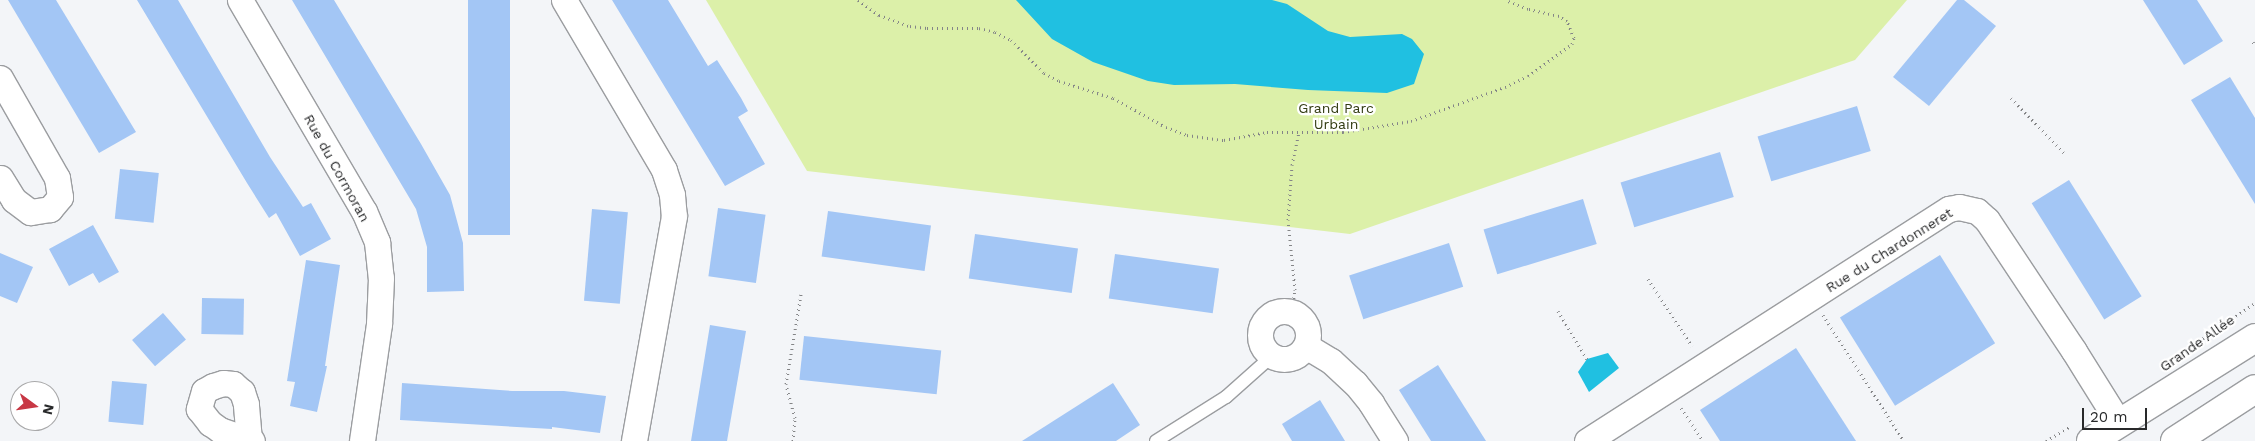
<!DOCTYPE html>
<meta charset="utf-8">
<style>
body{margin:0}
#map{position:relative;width:2255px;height:441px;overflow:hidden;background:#f3f5f8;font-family:"Work Sans",sans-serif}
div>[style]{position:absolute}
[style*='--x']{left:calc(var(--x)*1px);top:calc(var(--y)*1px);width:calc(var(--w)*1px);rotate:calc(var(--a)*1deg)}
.green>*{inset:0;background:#dcf0a9}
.water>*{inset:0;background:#20c0e1}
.building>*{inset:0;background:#a3c6f5;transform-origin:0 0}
.path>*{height:3px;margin-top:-1.5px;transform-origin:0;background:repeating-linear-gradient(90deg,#848587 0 1px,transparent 0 5px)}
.roads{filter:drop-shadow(1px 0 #9b9da0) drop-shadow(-1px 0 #9b9da0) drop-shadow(0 1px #9b9da0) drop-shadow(0 -1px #9b9da0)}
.service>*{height:12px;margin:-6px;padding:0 6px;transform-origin:6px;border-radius:6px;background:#fff}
.minor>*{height:25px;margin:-12.5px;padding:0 12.5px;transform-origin:12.5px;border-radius:12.5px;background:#fff}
.minor>.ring{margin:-12.5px;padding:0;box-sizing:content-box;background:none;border:25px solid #fff;border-radius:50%}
.secondary>*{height:28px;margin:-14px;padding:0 14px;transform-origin:14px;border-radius:14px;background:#fff}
span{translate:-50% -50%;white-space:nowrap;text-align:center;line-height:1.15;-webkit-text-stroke:4.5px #fff;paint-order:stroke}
.park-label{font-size:14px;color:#333c13}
.street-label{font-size:14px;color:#28292a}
.north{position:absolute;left:10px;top:381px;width:50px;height:50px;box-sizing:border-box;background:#fff;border:1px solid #a9a9aa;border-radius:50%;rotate:104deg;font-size:14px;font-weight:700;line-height:20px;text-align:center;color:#28292a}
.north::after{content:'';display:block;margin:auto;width:18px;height:22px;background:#c83845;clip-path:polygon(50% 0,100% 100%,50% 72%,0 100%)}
.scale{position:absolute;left:2082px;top:408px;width:65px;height:22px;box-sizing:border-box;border:2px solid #28292a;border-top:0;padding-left:6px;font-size:15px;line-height:18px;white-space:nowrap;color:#28292a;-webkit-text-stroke:4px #fff;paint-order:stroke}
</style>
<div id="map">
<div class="green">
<i style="clip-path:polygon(706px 0,1907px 0,1855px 60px,1350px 234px,807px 171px)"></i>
</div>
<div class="water">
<i style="clip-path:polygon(1016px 0,1272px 0,1287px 4px,1328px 31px,1350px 37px,1402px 34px,1412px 39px,1424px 54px,1414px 84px,1387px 93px,1308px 90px,1235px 84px,1174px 85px,1148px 81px,1093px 62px,1052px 39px)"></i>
<i style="clip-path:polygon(1608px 353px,1619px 368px,1589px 392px,1578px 372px,1587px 359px)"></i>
</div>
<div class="building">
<i style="clip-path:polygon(8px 0,56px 0,136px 132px,99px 153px)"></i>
<i style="clip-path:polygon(137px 0,178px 0,270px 157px,303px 207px,311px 203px,331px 239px,300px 256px,276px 213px,269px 218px,247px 183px)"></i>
<i style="clip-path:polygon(292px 0,334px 0,421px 144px,450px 195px,463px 243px,464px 291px,427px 292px,427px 247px,416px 209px)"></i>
<i style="left:468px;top:0;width:42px;height:235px"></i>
<i style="clip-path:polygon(612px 0,668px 0,708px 66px,717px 60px,741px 98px,748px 111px,738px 117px,765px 164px,725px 186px)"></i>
<i style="clip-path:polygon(1957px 0,1964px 0,1996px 26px,1929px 106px,1893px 77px)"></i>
<i style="clip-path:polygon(2143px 0,2197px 0,2223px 41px,2184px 65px)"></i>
<i style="clip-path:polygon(2230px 77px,2255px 118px,2255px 204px,2191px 100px)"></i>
<i style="left:1857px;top:106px;width:47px;height:104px;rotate:73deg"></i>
<i style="left:1720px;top:152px;width:47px;height:104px;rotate:73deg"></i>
<i style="left:120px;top:169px;width:39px;height:50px;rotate:6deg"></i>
<i style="left:2069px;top:180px;width:137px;height:44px;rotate:58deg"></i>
<i style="left:1583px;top:199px;width:47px;height:104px;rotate:73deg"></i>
<i style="left:718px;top:208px;width:48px;height:69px;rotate:8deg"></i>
<i style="left:592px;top:209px;width:36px;height:92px;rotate:5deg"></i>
<i style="left:828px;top:211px;width:104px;height:46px;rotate:8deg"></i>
<i style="clip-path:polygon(93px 225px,119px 272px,99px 283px,93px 273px,69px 286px,49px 249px)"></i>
<i style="left:975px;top:234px;width:104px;height:45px;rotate:8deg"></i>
<i style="left:1449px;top:243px;width:46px;height:105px;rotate:72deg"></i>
<i style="clip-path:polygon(0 253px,33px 267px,17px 303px,0 296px)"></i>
<i style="left:1115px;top:254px;width:105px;height:45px;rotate:8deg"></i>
<i style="left:1940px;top:255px;width:104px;height:118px;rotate:58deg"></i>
<i style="clip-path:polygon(306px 260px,340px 265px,325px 366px,327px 366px,317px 412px,290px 406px,295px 382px,287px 381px)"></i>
<i style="left:202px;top:298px;width:42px;height:36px;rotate:1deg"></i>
<i style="left:163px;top:313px;width:35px;height:41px;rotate:49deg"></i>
<i style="clip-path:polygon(710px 325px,746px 331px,739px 372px,727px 441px,691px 441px)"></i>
<i style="left:804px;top:336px;width:138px;height:44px;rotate:6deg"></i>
<i style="clip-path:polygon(1796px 348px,1856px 441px,1720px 441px,1700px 410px)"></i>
<i style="clip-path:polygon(1438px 365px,1486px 441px,1431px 441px,1399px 390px)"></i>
<i style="left:112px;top:381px;width:35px;height:41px;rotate:5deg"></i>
<i style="clip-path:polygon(402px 383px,512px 391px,564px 391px,606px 396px,600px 433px,552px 427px,552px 429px,400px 420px)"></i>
<i style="clip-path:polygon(1113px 383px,1140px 425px,1116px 441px,1022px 441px)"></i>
<i style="clip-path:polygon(1320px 400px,1345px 441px,1292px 441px,1282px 424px)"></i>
</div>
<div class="path">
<i style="--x:858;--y:0;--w:26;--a:36"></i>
<i style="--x:879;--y:15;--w:33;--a:20"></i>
<i style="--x:910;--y:26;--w:17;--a:7"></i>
<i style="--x:927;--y:28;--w:52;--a:0"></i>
<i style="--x:979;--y:28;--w:16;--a:14"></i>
<i style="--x:995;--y:32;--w:18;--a:27"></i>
<i style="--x:1011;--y:40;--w:47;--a:45"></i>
<i style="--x:1044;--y:73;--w:17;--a:28"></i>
<i style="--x:1059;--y:81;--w:57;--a:17.5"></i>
<i style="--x:1113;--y:98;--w:60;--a:28.7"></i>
<i style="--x:1166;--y:127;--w:22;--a:21"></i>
<i style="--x:1187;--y:135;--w:37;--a:8"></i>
<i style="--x:1224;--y:140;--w:44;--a:-10.5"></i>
<i style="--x:1267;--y:132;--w:76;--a:0"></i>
<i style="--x:1343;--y:132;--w:69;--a:-9.2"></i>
<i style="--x:1411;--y:121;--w:100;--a:-19.9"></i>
<i style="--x:1505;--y:87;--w:25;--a:-26"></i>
<i style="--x:1528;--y:76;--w:54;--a:-36"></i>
<i style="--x:1572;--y:44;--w:6;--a:-72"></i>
<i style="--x:1574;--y:38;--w:18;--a:-112"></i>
<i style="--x:1567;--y:21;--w:9;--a:-148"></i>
<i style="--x:1559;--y:16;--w:32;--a:-167"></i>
<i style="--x:1528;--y:9;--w:24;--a:-158"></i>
<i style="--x:2253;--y:42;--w:4;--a:56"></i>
<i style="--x:2011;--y:98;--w:79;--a:46"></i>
<i style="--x:1648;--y:279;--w:80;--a:56.7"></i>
<i style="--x:1558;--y:311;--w:56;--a:58.9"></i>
<i style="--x:1292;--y:313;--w:23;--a:-83"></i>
<i style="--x:1295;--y:290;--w:70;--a:-95.7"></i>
<i style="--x:1288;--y:220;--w:55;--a:-85.8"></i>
<i style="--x:1292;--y:165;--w:34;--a:-78"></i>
<i style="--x:1823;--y:315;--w:150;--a:57.3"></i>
<i style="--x:2174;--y:358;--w:98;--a:-34.2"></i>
<i style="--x:1681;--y:408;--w:40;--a:56"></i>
<i style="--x:793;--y:441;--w:23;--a:-85"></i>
<i style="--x:795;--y:418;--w:35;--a:-105"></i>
<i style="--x:786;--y:384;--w:91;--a:-80.5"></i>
<i style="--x:2046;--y:441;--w:29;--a:-31"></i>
</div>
<div class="roads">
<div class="service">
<i style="--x:1156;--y:441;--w:83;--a:-32.2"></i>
<i style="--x:1226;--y:397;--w:62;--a:-41.7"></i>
</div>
<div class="minor">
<i style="--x:240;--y:0;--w:245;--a:59.6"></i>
<i style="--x:364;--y:211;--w:34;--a:67"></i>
<i style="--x:377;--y:242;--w:36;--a:84"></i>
<i style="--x:381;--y:278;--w:46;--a:92.5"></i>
<i style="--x:379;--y:324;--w:118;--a:98.3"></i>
<i style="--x:564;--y:0;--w:197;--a:59.5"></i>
<i style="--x:664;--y:170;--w:26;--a:72"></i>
<i style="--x:672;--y:195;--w:21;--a:85"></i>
<i style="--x:674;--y:216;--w:229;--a:100.1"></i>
<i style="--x:0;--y:78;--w:115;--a:60.3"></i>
<i style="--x:57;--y:178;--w:19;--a:81"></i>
<i style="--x:60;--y:197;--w:16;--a:130"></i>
<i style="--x:50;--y:209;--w:20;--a:171"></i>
<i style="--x:30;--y:212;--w:20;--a:-143"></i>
<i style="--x:14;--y:200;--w:26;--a:-122"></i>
<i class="ring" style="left:1260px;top:311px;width:23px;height:23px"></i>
<i style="--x:1306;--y:346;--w:29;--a:31"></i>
<i style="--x:1331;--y:361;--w:33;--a:43"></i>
<i style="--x:1355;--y:383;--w:26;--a:51"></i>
<i style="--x:1371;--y:403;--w:45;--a:57.7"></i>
<i style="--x:249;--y:440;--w:36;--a:-95"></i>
<i style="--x:246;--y:404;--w:13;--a:-108"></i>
<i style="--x:242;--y:392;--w:12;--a:-138"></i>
<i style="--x:233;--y:384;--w:10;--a:-174"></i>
<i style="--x:223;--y:383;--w:10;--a:163"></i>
<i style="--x:213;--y:386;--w:10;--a:151"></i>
<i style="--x:204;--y:391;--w:19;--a:106"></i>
<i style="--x:199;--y:409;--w:18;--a:52"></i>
<i style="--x:210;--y:423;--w:12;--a:35"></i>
<i style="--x:220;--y:430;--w:31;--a:19"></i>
<i style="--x:249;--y:440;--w:3;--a:18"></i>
<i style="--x:1587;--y:441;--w:430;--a:-32.7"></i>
<i style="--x:1949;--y:209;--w:10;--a:-11"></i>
<i style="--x:1959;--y:207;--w:18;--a:13"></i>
<i style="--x:1977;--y:211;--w:13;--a:42"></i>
<i style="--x:1987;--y:220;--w:157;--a:56.4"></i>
<i style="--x:2074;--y:351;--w:85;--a:58"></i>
</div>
<div class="secondary">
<i style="--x:2091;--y:441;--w:194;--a:-32.1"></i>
<i style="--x:2175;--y:441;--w:95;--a:-33"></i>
</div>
</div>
<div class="park-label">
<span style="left:1336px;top:116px">Grand Parc<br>Urbain</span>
</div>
<div class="street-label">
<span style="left:337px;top:168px;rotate:61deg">Rue du Cormoran</span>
<span style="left:1889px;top:250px;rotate:-32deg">Rue du Chardonneret</span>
<span style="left:2197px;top:343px;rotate:-35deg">Grande Allée</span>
</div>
<div class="north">N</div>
<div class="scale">20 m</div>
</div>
